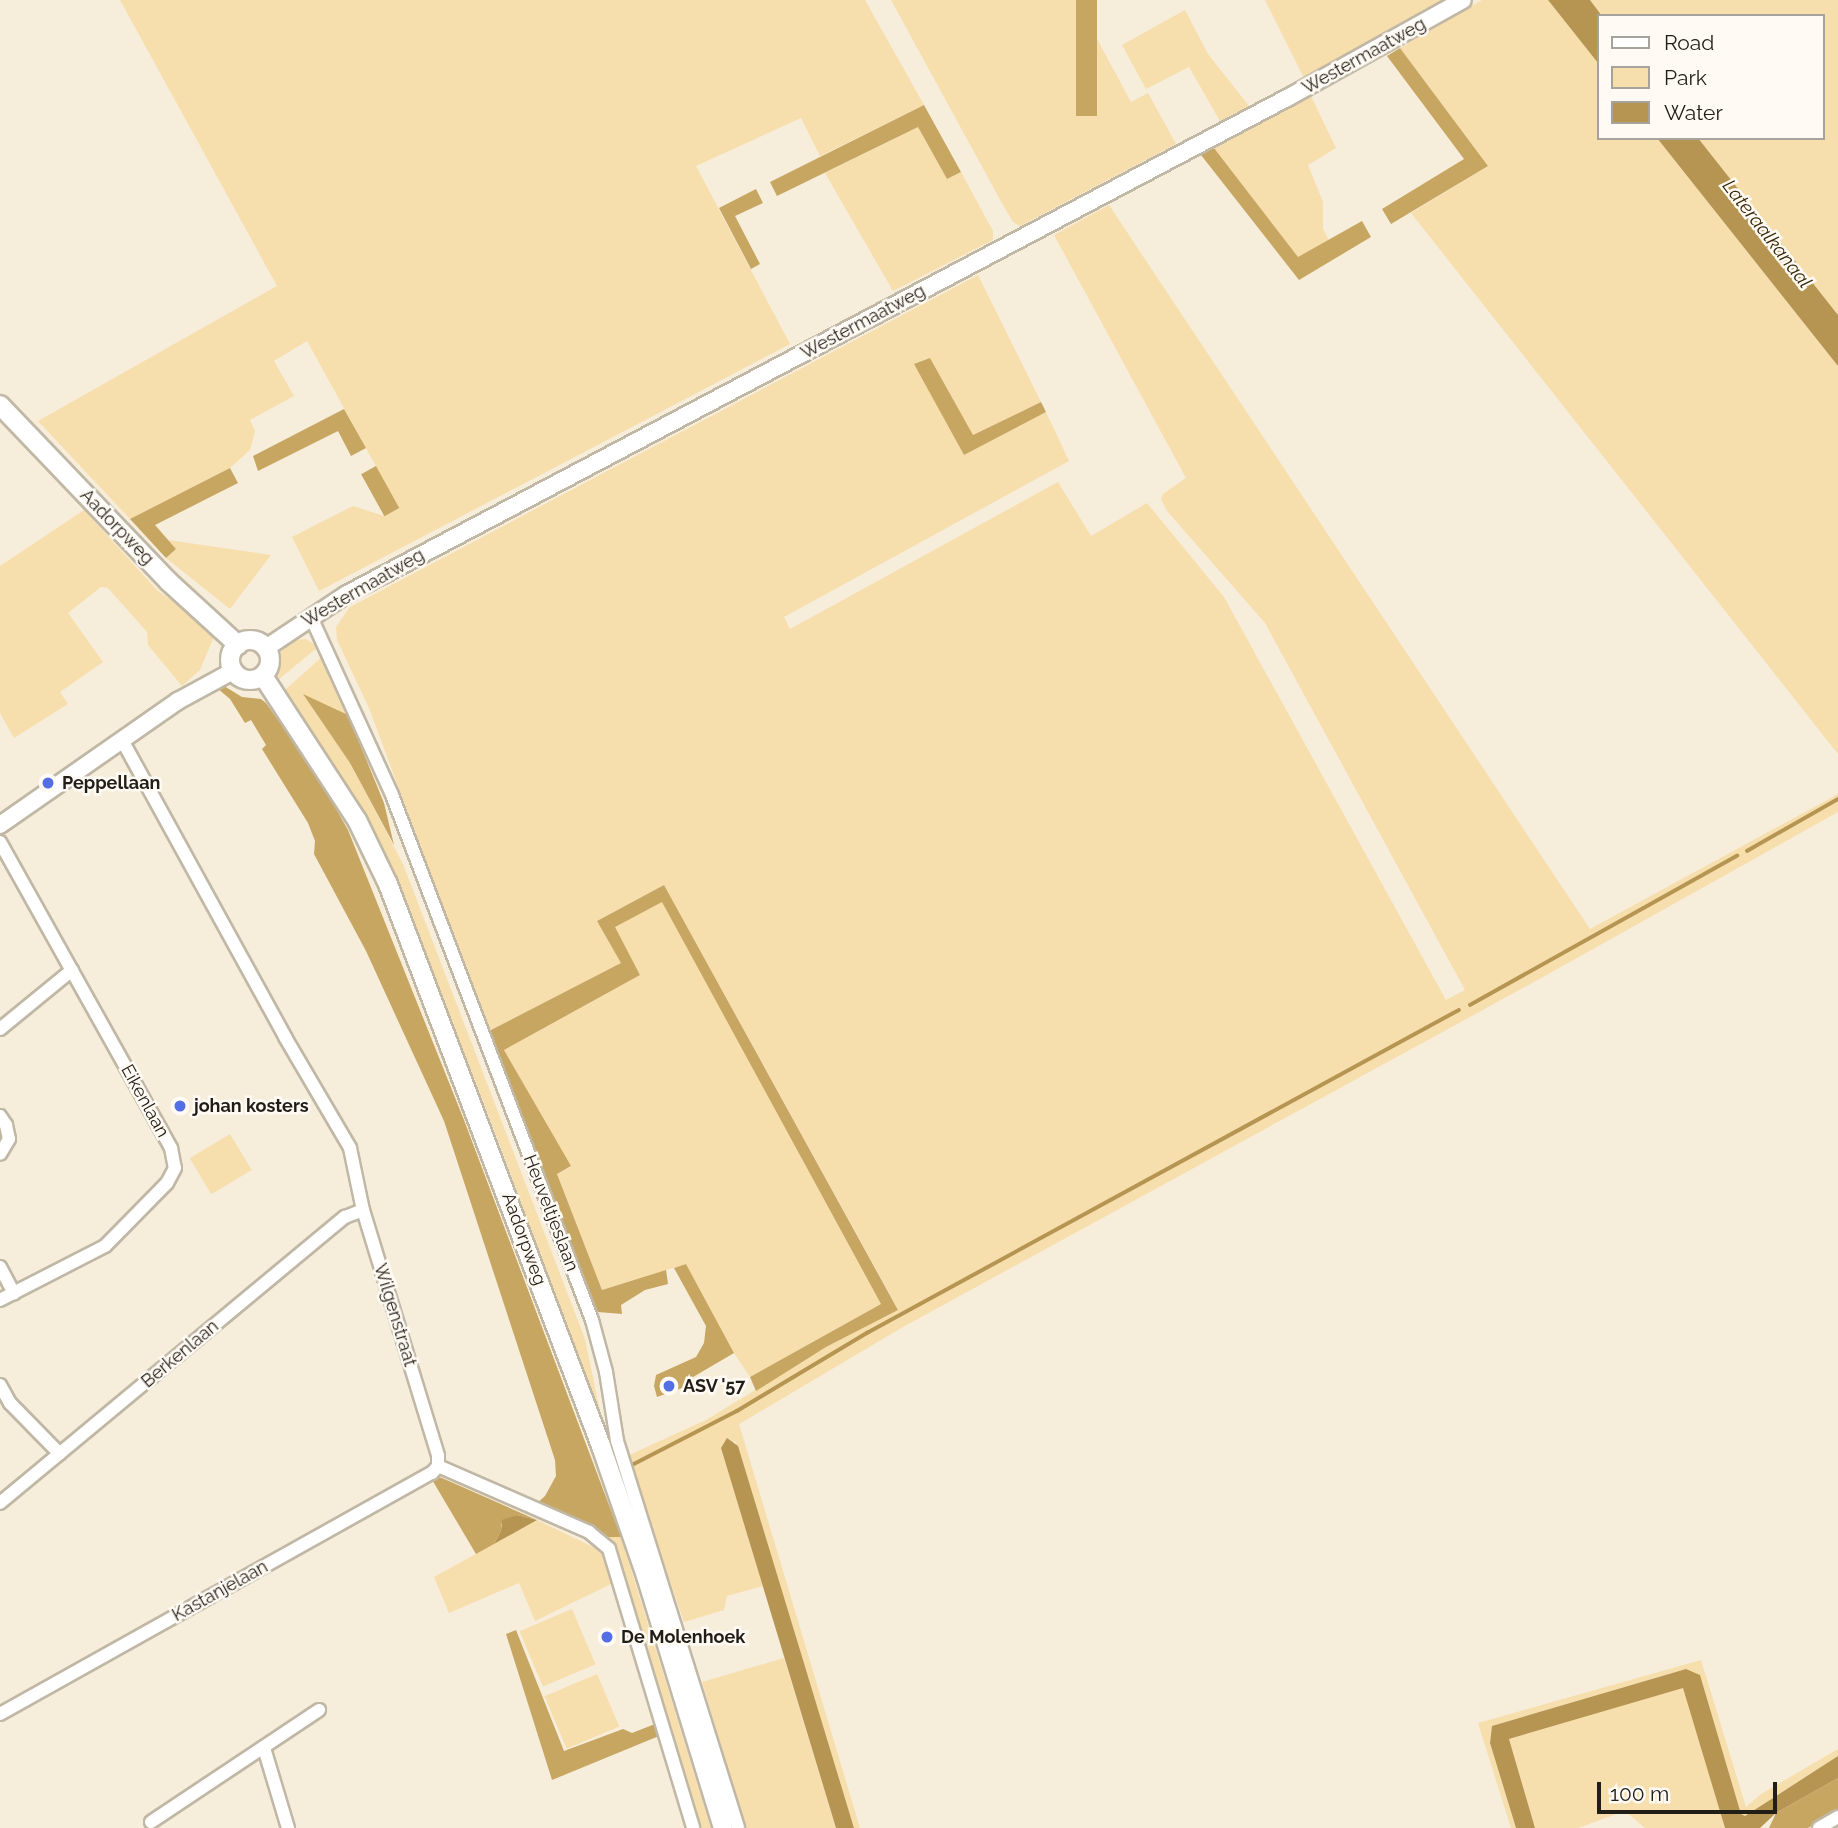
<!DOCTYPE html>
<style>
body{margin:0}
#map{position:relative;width:1838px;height:1828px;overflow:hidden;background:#f7eddb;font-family:Raleway,sans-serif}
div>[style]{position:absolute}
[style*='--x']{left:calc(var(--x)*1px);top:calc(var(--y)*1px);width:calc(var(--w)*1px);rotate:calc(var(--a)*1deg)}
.green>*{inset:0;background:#f7dead;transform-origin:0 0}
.forest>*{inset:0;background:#c7a662;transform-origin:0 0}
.water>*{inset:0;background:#b59551}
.stream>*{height:3.5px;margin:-1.75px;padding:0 1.75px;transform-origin:1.75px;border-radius:1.75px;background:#b59551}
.roads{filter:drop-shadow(2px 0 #c0b7a5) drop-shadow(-2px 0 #c0b7a5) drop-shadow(0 2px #c0b7a5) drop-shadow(0 -2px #c0b7a5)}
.minor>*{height:12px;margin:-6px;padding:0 6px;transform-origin:6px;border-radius:6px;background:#fff}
.tertiary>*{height:16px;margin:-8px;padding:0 8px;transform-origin:8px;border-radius:8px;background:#fff}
.secondary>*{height:18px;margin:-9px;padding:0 9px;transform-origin:9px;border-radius:9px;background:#fff}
.secondary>.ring{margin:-9px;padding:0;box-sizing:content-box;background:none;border:18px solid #fff;border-radius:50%}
.dots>*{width:19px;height:19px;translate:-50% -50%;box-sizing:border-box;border:4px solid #fffbf4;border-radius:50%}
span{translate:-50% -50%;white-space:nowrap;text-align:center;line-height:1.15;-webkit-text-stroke:5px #fffbf4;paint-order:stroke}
.street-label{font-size:18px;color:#211e17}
.poi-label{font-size:18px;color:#211e17;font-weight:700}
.left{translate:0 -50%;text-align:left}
.water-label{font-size:19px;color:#352707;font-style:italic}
.legend{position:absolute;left:1597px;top:14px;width:228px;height:126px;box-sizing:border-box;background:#fffbf4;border:2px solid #a6a39c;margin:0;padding:9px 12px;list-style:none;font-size:21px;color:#211e17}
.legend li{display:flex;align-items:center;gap:14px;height:35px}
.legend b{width:35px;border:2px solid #a6a39c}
.scale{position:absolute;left:1597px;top:1782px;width:180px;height:32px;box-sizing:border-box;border:4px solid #211e17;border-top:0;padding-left:9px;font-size:21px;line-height:24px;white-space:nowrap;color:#211e17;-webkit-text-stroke:5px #fffbf4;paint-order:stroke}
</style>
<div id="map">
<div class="green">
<i style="clip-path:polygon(120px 0,865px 0,924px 105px,820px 156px,801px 118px,696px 166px,790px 344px,319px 591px,292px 537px,353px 506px,384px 516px,399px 508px,307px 341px,274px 361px,294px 396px,250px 420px,255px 431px,250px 450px,230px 468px,130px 519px,38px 421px,277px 286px)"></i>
<i style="clip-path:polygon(891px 0,1076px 0,1131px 102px,1148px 93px,1176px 144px,1020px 226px,1013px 222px,1003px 205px)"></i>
<i style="clip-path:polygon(1265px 0,1442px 0,1304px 78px)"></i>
<i style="clip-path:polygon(1482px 0,1548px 0,1598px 63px,1598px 138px,1657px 138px,1838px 366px,1838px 754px,1411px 213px,1488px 166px,1400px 48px)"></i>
<i style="clip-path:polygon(1590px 0,1838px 0,1838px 315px,1698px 138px,1822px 138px,1822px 16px,1602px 16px)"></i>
<i style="clip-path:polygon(1185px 10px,1208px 54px,1249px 106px,1220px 121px,1189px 67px,1146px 89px,1122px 45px)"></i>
<i style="clip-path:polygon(1311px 96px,1336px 148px,1308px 165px,1323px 202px,1323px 229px,1329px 240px,1298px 257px,1214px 148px)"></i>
<i style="clip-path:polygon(918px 127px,947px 179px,961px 172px,993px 231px,993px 240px,893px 291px,825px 173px)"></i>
<i style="clip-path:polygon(1109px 205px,1590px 929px,1838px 794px,1838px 812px,1534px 982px,903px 1327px,739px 1424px,860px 1828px,854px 1828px,735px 1441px,721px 1448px,763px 1586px,727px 1596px,724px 1610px,684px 1622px,627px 1456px,706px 1420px,826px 1347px,898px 1309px,664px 885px,597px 921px,622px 963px,489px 1031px,369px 708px,337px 640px,336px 627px,350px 607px,978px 275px,1041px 402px,973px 435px,930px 358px,915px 364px,964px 455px,1046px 412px,1069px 461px,784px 617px,790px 629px,1058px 482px,1091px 536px,1147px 503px,1224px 597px,1446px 1000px,1465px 990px,1265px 623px,1167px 511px,1161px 499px,1163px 494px,1186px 478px,1054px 235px)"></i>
<i style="clip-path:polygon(84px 510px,158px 591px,193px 614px,215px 634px,200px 670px,182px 686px,148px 645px,147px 632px,108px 588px,101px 587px,68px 613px,103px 662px,60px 692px,68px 704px,14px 738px,0 713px,0 566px)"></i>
<i style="clip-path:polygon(168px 540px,271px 555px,230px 609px,166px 558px,176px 549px)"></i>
<i style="clip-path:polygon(306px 639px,318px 647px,278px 680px,281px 652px,292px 640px)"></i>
<i style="clip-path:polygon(323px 656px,348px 715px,304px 695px,350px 763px,403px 864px,585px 1339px,601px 1416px,493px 1127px,393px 870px,362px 807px,285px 690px)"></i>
<i style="clip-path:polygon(662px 901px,881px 1304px,750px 1377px,734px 1353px,686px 1264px,602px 1290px,557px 1174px,571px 1167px,504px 1050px,640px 975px,614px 927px)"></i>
<i style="left:230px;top:1134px;width:42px;height:47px;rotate:59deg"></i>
<i style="clip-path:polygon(537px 1520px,595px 1548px,603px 1556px,613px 1583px,535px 1621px,519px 1583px,449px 1613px,434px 1577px)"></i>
<i style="clip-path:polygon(602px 1537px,621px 1537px,711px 1828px,699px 1828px,619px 1558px)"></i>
<i style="left:572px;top:1609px;width:60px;height:57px;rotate:67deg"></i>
<i style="clip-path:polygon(784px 1658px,836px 1828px,746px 1828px,702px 1682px)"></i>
<i style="clip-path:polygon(1701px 1660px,1746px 1807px,1761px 1794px,1838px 1749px,1838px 1756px,1745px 1816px,1741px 1814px,1700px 1675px,1686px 1669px,1492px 1726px,1490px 1743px,1516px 1828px,1511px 1828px,1478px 1723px)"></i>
<i style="left:597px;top:1674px;width:57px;height:57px;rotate:67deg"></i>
<i style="clip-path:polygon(1684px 1687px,1725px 1828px,1645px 1828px,1625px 1811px,1578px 1828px,1535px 1828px,1509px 1739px)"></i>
</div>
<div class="forest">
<i style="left:1076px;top:0;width:21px;height:116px"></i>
<i style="clip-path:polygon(1400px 48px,1488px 166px,1391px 224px,1382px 209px,1464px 159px,1387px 56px)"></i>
<i style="clip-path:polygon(924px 105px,961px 172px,947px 179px,918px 127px,777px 196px,770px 182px)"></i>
<i style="clip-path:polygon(1214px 148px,1298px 257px,1362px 221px,1371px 237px,1299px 280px,1201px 155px)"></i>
<i style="clip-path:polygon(756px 189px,763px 203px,735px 216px,760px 264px,751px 269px,719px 208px)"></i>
<i style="clip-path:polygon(930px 358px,973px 435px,1041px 402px,1046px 412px,964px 455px,914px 364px)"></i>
<i style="clip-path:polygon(344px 409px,366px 448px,351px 456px,338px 431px,258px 471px,253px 456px)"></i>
<i style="left:376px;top:466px;width:48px;height:17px;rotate:61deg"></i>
<i style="clip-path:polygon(230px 468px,238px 483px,155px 525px,176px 549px,166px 558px,130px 519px)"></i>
<i style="clip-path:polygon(224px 686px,242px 697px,261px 699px,266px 703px,315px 772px,348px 830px,464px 1120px,621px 1537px,602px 1537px,535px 1505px,545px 1496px,556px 1476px,555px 1460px,444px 1121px,366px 951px,314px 854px,315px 841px,308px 823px,262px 749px,266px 745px,251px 720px,245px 723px,230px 699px,217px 688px)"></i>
<i style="clip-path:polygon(303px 694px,348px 715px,384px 803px,394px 845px,350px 763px)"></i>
<i style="clip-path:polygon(664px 885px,898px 1310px,826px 1347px,756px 1391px,750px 1377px,881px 1304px,662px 902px,615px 927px,640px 975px,504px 1050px,571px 1166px,557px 1174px,602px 1290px,666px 1270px,668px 1284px,645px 1290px,621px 1305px,622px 1314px,598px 1312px,489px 1031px,621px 963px,597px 921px)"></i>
<i style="clip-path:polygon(686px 1264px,734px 1353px,688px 1380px,688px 1386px,657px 1397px,654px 1386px,656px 1375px,696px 1357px,704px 1343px,706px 1326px,674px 1268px)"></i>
<i style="clip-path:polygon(438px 1477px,442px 1478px,537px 1520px,517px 1515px,501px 1524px,501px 1531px,494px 1544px,476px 1554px,431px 1478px)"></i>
<i style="clip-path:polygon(516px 1630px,564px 1751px,623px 1729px,632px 1733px,655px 1724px,659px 1736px,552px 1780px,506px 1634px)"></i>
<i style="clip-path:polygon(1838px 1778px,1838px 1811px,1808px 1828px,1769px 1828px,1776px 1813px)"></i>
</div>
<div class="water">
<i style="clip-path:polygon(1548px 0,1590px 0,1602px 16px,1598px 16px,1598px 63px)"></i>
<i style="clip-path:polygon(1657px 138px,1698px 138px,1709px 152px,1838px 315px,1838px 366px)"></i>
<i style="clip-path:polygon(727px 1438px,738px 1446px,854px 1828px,836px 1828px,721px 1448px)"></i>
<i style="clip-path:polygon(517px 1515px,537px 1520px,494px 1544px,501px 1531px,502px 1520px)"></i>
<i style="clip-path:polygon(1686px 1669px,1700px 1675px,1741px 1814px,1745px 1816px,1838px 1756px,1838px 1778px,1776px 1813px,1760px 1828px,1725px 1828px,1683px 1688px,1509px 1739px,1535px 1828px,1516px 1828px,1490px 1743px,1492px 1726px)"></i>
</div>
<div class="stream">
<i style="--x:1747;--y:851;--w:105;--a:-29.7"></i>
<i style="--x:1470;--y:1005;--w:306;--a:-29.2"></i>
<i style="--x:632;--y:1465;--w:118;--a:-27.2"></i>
<i style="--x:737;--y:1411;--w:152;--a:-31"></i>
<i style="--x:867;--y:1333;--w:674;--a:-28.62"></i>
</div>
<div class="roads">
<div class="minor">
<i style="--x:311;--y:617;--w:196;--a:65.5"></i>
<i style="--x:392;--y:795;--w:562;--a:69.15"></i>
<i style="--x:592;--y:1320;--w:54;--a:74.9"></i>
<i style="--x:606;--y:1372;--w:70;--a:80.9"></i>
<i style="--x:617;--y:1441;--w:405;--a:72.6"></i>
<i style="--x:122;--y:740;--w:339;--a:61.2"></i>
<i style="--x:285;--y:1037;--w:129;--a:59.6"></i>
<i style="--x:350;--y:1148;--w:63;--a:78.2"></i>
<i style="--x:363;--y:1210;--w:257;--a:73"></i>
<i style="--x:438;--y:1456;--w:10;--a:90"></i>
<i style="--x:0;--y:842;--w:351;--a:60.8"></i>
<i style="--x:171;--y:1148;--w:20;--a:79"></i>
<i style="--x:175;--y:1168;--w:17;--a:118"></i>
<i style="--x:167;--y:1183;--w:88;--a:134.5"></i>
<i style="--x:105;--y:1246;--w:118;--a:152.8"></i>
<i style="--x:0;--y:1029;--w:93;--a:-39.3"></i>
<i style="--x:0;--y:1116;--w:11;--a:56"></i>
<i style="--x:6;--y:1125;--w:14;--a:78"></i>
<i style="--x:9;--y:1139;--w:17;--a:121"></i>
<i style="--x:0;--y:1267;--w:30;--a:62"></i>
<i style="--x:0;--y:1385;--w:21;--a:61"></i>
<i style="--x:10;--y:1403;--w:71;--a:45.6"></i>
<i style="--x:438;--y:1466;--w:165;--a:23.6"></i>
<i style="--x:589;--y:1532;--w:26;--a:40"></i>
<i style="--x:609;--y:1549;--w:291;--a:73.2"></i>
<i style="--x:0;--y:1503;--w:448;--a:-39.7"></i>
<i style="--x:345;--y:1217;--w:19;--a:-21"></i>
<i style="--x:0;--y:1714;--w:495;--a:-29.2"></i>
<i style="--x:432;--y:1473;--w:9;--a:-49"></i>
<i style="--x:264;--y:1748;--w:84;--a:73.3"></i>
<i style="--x:151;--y:1822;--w:202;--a:-33.7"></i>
<i style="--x:1819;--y:1828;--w:22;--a:-30"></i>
</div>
<div class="tertiary">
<i style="--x:266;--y:648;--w:97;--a:-33.7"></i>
<i style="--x:347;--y:594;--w:1063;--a:-27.82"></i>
<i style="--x:1287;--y:98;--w:201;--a:-29.1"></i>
<i style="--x:0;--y:825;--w:217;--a:-34.9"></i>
<i style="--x:178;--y:701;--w:63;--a:-28.6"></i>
</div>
<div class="secondary">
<i style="--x:0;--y:405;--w:243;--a:46.3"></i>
<i style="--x:168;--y:581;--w:95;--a:42.4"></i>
<i class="ring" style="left:230px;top:640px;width:22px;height:22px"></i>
<i style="--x:263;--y:676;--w:172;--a:56.9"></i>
<i style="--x:357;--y:820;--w:71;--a:64.2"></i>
<i style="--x:388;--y:884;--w:601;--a:69.24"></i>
<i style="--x:601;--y:1446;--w:138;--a:70.9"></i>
<i style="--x:646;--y:1576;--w:264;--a:73"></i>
</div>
</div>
<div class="dots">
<i style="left:48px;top:783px;background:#546ee4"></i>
<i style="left:180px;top:1106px;background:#546ee4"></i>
<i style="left:669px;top:1386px;background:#546ee4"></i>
<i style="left:607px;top:1637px;background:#546ee4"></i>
</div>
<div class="street-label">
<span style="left:1364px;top:56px;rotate:-29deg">Westermaatweg</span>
<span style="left:863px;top:322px;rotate:-28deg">Westermaatweg</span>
<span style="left:117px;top:527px;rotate:46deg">Aadorpweg</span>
<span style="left:363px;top:588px;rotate:-30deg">Westermaatweg</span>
<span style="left:145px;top:1101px;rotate:61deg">Eikenlaan</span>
<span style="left:551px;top:1213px;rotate:69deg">Heuveltjeslaan</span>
<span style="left:524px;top:1239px;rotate:70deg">Aadorpweg</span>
<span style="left:395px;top:1315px;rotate:73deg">Wilgenstraat</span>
<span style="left:180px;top:1354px;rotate:-40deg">Berkenlaan</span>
<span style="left:220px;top:1591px;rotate:-29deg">Kastanjelaan</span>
</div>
<div class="poi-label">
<span class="left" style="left:62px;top:783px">Peppellaan</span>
<span class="left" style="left:194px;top:1106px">johan kosters</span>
<span class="left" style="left:683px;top:1386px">ASV '57</span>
<span class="left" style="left:621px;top:1637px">De Molenhoek</span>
</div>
<div class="water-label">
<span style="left:1767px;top:234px;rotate:52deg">Lateraalkanaal</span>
</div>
<ul class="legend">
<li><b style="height:9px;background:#fff"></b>Road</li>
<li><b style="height:19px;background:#f7dead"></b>Park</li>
<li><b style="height:19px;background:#b59551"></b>Water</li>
</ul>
<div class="scale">100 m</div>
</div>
